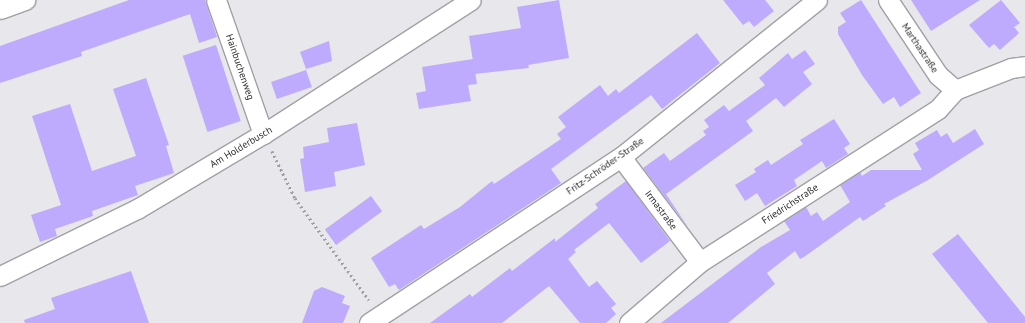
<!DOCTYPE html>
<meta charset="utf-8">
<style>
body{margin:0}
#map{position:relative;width:1025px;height:323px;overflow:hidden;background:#e7e7ec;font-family:"PT Sans",sans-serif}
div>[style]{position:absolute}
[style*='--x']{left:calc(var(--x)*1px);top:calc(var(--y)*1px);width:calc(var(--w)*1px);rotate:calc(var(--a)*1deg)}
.building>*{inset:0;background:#beabfe;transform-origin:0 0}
.path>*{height:2.5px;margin-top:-1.25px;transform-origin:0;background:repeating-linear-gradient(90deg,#9f9fa3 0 2px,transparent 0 5px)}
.roads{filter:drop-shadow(1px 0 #a1a1a5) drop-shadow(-1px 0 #a1a1a5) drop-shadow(0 1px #a1a1a5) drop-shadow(0 -1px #a1a1a5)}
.minor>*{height:19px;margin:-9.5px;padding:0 9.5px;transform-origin:9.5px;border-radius:9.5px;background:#fff}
span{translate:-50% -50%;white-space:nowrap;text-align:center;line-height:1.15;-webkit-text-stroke:4px #fff;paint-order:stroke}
.street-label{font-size:10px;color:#2d2d2f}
</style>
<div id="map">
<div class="building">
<i style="clip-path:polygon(129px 0,205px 0,217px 37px,199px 43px,190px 14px,81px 52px,82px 56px,0 83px,0 46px)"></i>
<i style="clip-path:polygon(559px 0,569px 58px,528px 65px,529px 68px,475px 74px,469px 36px,521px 28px,517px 7px)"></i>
<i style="clip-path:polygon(723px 0,765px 0,774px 11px,754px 27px,749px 21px,743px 25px)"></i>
<i style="clip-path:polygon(861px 0,921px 93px,900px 107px,894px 97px,883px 104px,862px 75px,838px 34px,838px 27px,846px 22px,840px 13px)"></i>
<i style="clip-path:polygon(911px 0,980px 0,931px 31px)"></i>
<i style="clip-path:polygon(1001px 0,1020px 23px,1014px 27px,1019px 33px,1000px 50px,994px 44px,989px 48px,969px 25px)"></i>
<i style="clip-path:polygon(697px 33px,720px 63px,662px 109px,651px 95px,551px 169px,561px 183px,399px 290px,395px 284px,389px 287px,371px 258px,421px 225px,424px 229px,460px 207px,492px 181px,494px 184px,561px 139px,557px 134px,566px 127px,558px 117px,600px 85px,608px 96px,616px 89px,619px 93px)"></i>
<i style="clip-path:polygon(329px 41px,332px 61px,306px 69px,300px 52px)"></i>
<i style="left:216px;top:45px;width:80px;height:35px;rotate:72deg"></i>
<i style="clip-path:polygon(805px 50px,815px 64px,803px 72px,812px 84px,784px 107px,776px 98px,746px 121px,753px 131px,666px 194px,688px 227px,643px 168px,664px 153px,670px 161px,706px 135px,703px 131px,709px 127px,704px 120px,724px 105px,729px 111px,765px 85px,759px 78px,788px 53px,792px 59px)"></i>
<i style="clip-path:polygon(473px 59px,477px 84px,468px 85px,471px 101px,419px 109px,416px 93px,426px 91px,422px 67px)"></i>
<i style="left:306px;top:70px;width:18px;height:37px;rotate:71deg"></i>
<i style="clip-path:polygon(146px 78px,169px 145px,166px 146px,174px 173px,135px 186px,138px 195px,92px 211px,93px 216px,55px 229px,57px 236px,40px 242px,31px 215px,61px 205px,32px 116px,70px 104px,92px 171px,136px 156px,113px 89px)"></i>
<i style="clip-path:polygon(834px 119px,850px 144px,844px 148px,848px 154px,826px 168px,822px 161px,794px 180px,797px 186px,765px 206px,757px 193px,745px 201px,735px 185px,756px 172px,754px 169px,768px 160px,771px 165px,803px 144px,800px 140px)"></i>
<i style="clip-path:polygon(357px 123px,365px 165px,334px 172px,336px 186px,305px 192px,300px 159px,304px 158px,303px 147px,329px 142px,327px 128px)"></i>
<i style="clip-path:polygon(975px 129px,984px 144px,928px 180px,884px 204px,886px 206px,863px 221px,860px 217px,804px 257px,800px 259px,795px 251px,767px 273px,775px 284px,728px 323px,661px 323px,761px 247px,790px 230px,784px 221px,806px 207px,811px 216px,817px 212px,823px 221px,850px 202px,840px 185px,860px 172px,862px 176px,871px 170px,922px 170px,913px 154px,919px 150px,915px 143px,937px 130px,941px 137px,947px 133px,953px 143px)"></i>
<i style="clip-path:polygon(626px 181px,670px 241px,641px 263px,609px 223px,574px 250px,576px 252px,568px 259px,589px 287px,597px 281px,616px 304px,611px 308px,616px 314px,606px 323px,580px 323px,549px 286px,502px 323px,430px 323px,470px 294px,472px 297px,510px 268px,512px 271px,555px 238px,555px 242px,598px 208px,595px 204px)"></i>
<i style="left:371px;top:196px;width:19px;height:57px;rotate:54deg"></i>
<i style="clip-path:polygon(958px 234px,1025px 317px,1025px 323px,988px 323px,932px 254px)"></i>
<i style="clip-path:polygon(131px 271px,149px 323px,25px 323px,24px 320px,55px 309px,51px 298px)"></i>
<i style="clip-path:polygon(322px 287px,345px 296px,342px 303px,350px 306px,343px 323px,302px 323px,314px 291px)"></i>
</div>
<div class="path">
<i style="--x:272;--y:151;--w:52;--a:63.9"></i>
<i style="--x:295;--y:198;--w:126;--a:54"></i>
</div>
<div class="roads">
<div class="minor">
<i style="--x:216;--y:0;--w:142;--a:70.7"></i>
<i style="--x:888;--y:0;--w:90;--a:56.3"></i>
<i style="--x:938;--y:75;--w:23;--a:41"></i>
<i style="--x:955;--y:90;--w:60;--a:-21.4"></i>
<i style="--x:1011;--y:68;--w:14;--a:-8"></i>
<i style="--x:0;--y:9;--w:27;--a:-20"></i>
<i style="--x:621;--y:157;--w:131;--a:53"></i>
<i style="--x:0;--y:276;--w:153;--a:-26.1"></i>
<i style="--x:137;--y:209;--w:147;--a:-30.8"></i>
<i style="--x:263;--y:134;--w:247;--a:-32.8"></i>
<i style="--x:369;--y:323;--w:302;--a:-33.4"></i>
<i style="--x:621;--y:157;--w:251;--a:-38.7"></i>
<i style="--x:629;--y:323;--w:94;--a:-40.7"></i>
<i style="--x:700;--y:262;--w:283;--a:-32.7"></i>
<i style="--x:938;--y:109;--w:25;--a:-48"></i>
</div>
</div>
<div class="street-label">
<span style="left:920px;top:48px;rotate:56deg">Marthastraße</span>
<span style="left:240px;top:67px;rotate:71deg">Hainbuchenweg</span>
<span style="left:241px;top:147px;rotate:-31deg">Am Holderbusch</span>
<span style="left:605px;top:166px;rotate:-35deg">Fritz-Schröder-Straße</span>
<span style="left:790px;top:204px;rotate:-33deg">Friedrichstraße</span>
<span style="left:661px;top:210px;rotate:53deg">Irmastraße</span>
</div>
</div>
